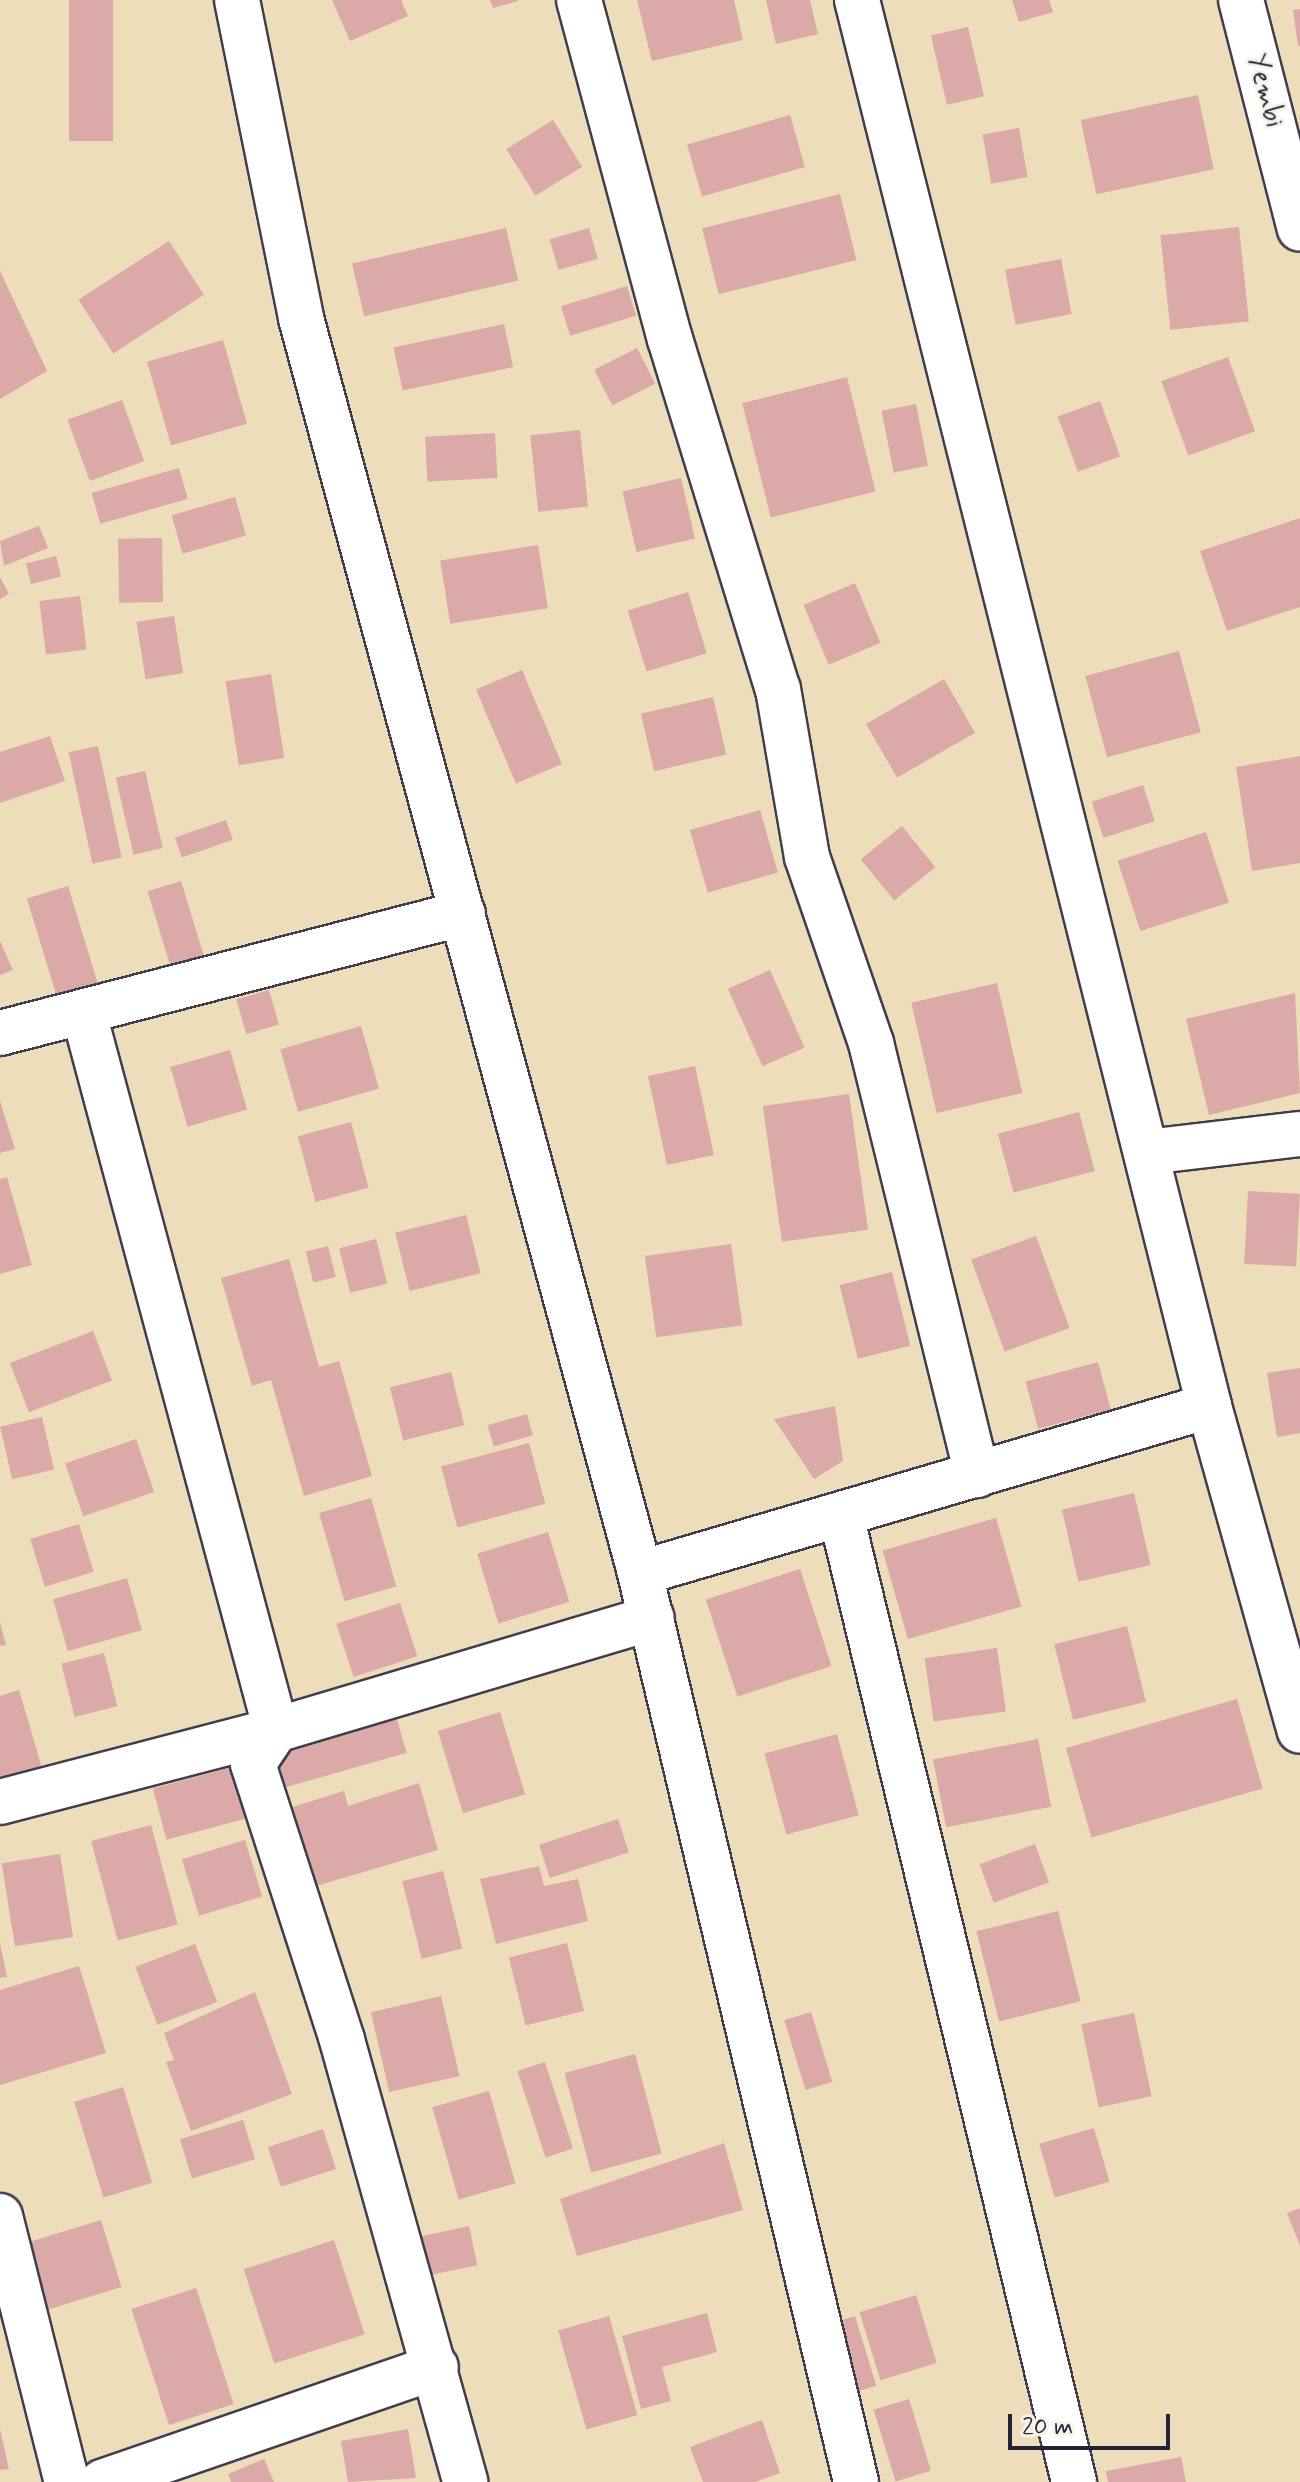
<!DOCTYPE html>
<style>
body{margin:0}
#map{position:relative;width:1300px;height:2482px;overflow:hidden;background:#edddbb;font-family:Mynerve,sans-serif}
div>[style]{position:absolute}
[style*='--x']{left:calc(var(--x)*1px);top:calc(var(--y)*1px);width:calc(var(--w)*1px);rotate:calc(var(--a)*1deg)}
.building>*{inset:0;background:#dba9a7;transform-origin:0 0}
.roads{filter:drop-shadow(2px 0 #403e4e) drop-shadow(-2px 0 #403e4e) drop-shadow(0 2px #403e4e) drop-shadow(0 -2px #403e4e)}
.street>*{height:44px;margin:-22px;padding:0 22px;transform-origin:22px;border-radius:22px;background:#fff}
span{translate:-50% -50%;white-space:nowrap;text-align:center;line-height:1.15;-webkit-text-stroke:6px #f7f3e8;paint-order:stroke}
.street-label{font-size:26px;color:#22223b}
.scale{position:absolute;left:1008px;top:2414px;width:162px;height:36px;box-sizing:border-box;border:4px solid #22223b;border-top:0;padding-left:10px;font-size:24px;line-height:28px;white-space:nowrap;color:#22223b;-webkit-text-stroke:6px #f7f3e8;paint-order:stroke}
</style>
<div id="map">
<div class="building">
<i style="left:69px;top:0;width:44px;height:141px"></i>
<i style="clip-path:polygon(332px 0,401px 0,408px 16px,350px 41px)"></i>
<i style="clip-path:polygon(490px 0,518px 0,518px 1px,493px 8px)"></i>
<i style="clip-path:polygon(637px 0,734px 0,743px 40px,652px 61px)"></i>
<i style="clip-path:polygon(766px 0,810px 0,818px 34px,776px 44px)"></i>
<i style="clip-path:polygon(1012px 0,1049px 0,1053px 12px,1019px 22px)"></i>
<i style="clip-path:polygon(1300px 9px,1300px 46px,1298px 46px,1293px 10px)"></i>
<i style="left:968px;top:27px;width:71px;height:38px;rotate:77deg"></i>
<i style="left:1198px;top:95px;width:76px;height:120px;rotate:78deg"></i>
<i style="left:790px;top:115px;width:54px;height:107px;rotate:74deg"></i>
<i style="left:553px;top:120px;width:55px;height:55px;rotate:58deg"></i>
<i style="left:1019px;top:128px;width:50px;height:37px;rotate:80deg"></i>
<i style="left:840px;top:194px;width:68px;height:142px;rotate:76deg"></i>
<i style="left:1239px;top:227px;width:95px;height:79px;rotate:84deg"></i>
<i style="left:506px;top:228px;width:54px;height:158px;rotate:77deg"></i>
<i style="left:589px;top:228px;width:32px;height:41px;rotate:74deg"></i>
<i style="left:169px;top:241px;width:64px;height:108px;rotate:57deg"></i>
<i style="left:1061px;top:259px;width:56px;height:57px;rotate:79deg"></i>
<i style="clip-path:polygon(0 271px,47px 371px,0 399px)"></i>
<i style="left:627px;top:286px;width:31px;height:69px;rotate:73deg"></i>
<i style="left:504px;top:324px;width:44px;height:113px;rotate:78deg"></i>
<i style="left:223px;top:340px;width:87px;height:79px;rotate:74deg"></i>
<i style="left:637px;top:348px;width:40px;height:48px;rotate:63deg"></i>
<i style="left:1228px;top:357px;width:79px;height:71px;rotate:70deg"></i>
<i style="left:847px;top:377px;width:118px;height:108px;rotate:76deg"></i>
<i style="left:122px;top:400px;width:65px;height:58px;rotate:70deg"></i>
<i style="left:1100px;top:401px;width:59px;height:45px;rotate:70deg"></i>
<i style="left:916px;top:404px;width:63px;height:35px;rotate:79deg"></i>
<i style="left:580px;top:430px;width:77px;height:50px;rotate:84deg"></i>
<i style="left:495px;top:433px;width:45px;height:70px;rotate:87deg"></i>
<i style="left:179px;top:468px;width:32px;height:91px;rotate:74deg"></i>
<i style="left:681px;top:478px;width:62px;height:60px;rotate:77deg"></i>
<i style="left:235px;top:497px;width:40px;height:66px;rotate:74deg"></i>
<i style="clip-path:polygon(1300px 518px,1300px 607px,1227px 631px,1200px 551px)"></i>
<i style="clip-path:polygon(39px 526px,48px 548px,4px 566px,0 541px)"></i>
<i style="left:162px;top:538px;width:64px;height:44px;rotate:89deg"></i>
<i style="left:538px;top:545px;width:64px;height:99px;rotate:81deg"></i>
<i style="left:56px;top:556px;width:21px;height:31px;rotate:76deg"></i>
<i style="clip-path:polygon(0 577px,9px 594px,0 599px)"></i>
<i style="left:855px;top:583px;width:65px;height:56px;rotate:67deg"></i>
<i style="left:688px;top:592px;width:64px;height:63px;rotate:73deg"></i>
<i style="left:80px;top:596px;width:54px;height:41px;rotate:83deg"></i>
<i style="left:174px;top:616px;width:58px;height:38px;rotate:81deg"></i>
<i style="left:1179px;top:651px;width:84px;height:97px;rotate:75deg"></i>
<i style="left:522px;top:670px;width:102px;height:50px;rotate:67deg"></i>
<i style="left:271px;top:674px;width:85px;height:46px;rotate:81deg"></i>
<i style="left:944px;top:679px;width:62px;height:90px;rotate:60deg"></i>
<i style="left:713px;top:697px;width:59px;height:74px;rotate:77deg"></i>
<i style="clip-path:polygon(50px 736px,65px 781px,0 803px,0 752px)"></i>
<i style="left:98px;top:746px;width:114px;height:30px;rotate:78deg"></i>
<i style="clip-path:polygon(1300px 756px,1300px 863px,1252px 871px,1236px 767px)"></i>
<i style="left:145px;top:771px;width:79px;height:30px;rotate:77deg"></i>
<i style="left:1143px;top:785px;width:38px;height:54px;rotate:72deg"></i>
<i style="left:760px;top:810px;width:65px;height:73px;rotate:74deg"></i>
<i style="left:226px;top:820px;width:21px;height:54px;rotate:71deg"></i>
<i style="left:902px;top:826px;width:53px;height:53px;rotate:51deg"></i>
<i style="left:1206px;top:832px;width:74px;height:93px;rotate:72deg"></i>
<i style="left:181px;top:881px;width:95px;height:35px;rotate:73deg"></i>
<i style="left:68px;top:886px;width:113px;height:43px;rotate:73deg"></i>
<i style="clip-path:polygon(0 941px,13px 970px,0 975px)"></i>
<i style="left:770px;top:970px;width:85px;height:46px;rotate:66deg"></i>
<i style="left:997px;top:983px;width:113px;height:88px;rotate:77deg"></i>
<i style="left:269px;top:990px;width:36px;height:34px;rotate:74deg"></i>
<i style="clip-path:polygon(1295px 993px,1300px 1093px,1209px 1115px,1186px 1019px)"></i>
<i style="left:361px;top:1026px;width:65px;height:84px;rotate:74deg"></i>
<i style="left:230px;top:1050px;width:62px;height:62px;rotate:74deg"></i>
<i style="left:695px;top:1066px;width:91px;height:48px;rotate:78deg"></i>
<i style="left:849px;top:1094px;width:137px;height:87px;rotate:82deg"></i>
<i style="clip-path:polygon(0 1101px,15px 1149px,0 1153px)"></i>
<i style="left:1079px;top:1112px;width:61px;height:84px;rotate:75deg"></i>
<i style="left:351px;top:1122px;width:68px;height:55px;rotate:75deg"></i>
<i style="clip-path:polygon(7px 1177px,32px 1265px,0 1274px,0 1179px)"></i>
<i style="left:1248px;top:1191px;width:52px;height:73px;rotate:3deg"></i>
<i style="left:466px;top:1215px;width:60px;height:73px;rotate:76deg"></i>
<i style="left:1036px;top:1236px;width:98px;height:69px;rotate:70deg"></i>
<i style="left:376px;top:1239px;width:46px;height:38px;rotate:76deg"></i>
<i style="left:731px;top:1244px;width:82px;height:87px;rotate:82deg"></i>
<i style="left:328px;top:1246px;width:32px;height:23px;rotate:76deg"></i>
<i style="clip-path:polygon(289px 1259px,319px 1367px,339px 1361px,372px 1476px,304px 1496px,271px 1380px,252px 1386px,221px 1278px)"></i>
<i style="left:892px;top:1272px;width:76px;height:54px;rotate:76deg"></i>
<i style="left:93px;top:1331px;width:53px;height:89px;rotate:69deg"></i>
<i style="left:1098px;top:1362px;width:49px;height:75px;rotate:75deg"></i>
<i style="clip-path:polygon(1300px 1368px,1300px 1433px,1277px 1437px,1267px 1373px)"></i>
<i style="left:451px;top:1372px;width:55px;height:63px;rotate:76deg"></i>
<i style="clip-path:polygon(835px 1406px,843px 1461px,814px 1479px,774px 1419px)"></i>
<i style="left:527px;top:1414px;width:22px;height:41px;rotate:74deg"></i>
<i style="left:42px;top:1417px;width:54px;height:43px;rotate:77deg"></i>
<i style="left:136px;top:1439px;width:56px;height:75px;rotate:71deg"></i>
<i style="left:529px;top:1443px;width:63px;height:91px;rotate:75deg"></i>
<i style="left:1134px;top:1493px;width:74px;height:74px;rotate:77deg"></i>
<i style="left:371px;top:1498px;width:92px;height:54px;rotate:74deg"></i>
<i style="left:996px;top:1518px;width:92px;height:118px;rotate:74deg"></i>
<i style="left:79px;top:1524px;width:50px;height:51px;rotate:73deg"></i>
<i style="left:548px;top:1532px;width:73px;height:74px;rotate:73deg"></i>
<i style="left:800px;top:1569px;width:102px;height:99px;rotate:72deg"></i>
<i style="left:127px;top:1578px;width:54px;height:77px;rotate:74deg"></i>
<i style="left:400px;top:1603px;width:56px;height:67px;rotate:72deg"></i>
<i style="clip-path:polygon(0 1622px,6px 1645px,0 1646px)"></i>
<i style="left:1127px;top:1626px;width:78px;height:75px;rotate:76deg"></i>
<i style="left:997px;top:1648px;width:64px;height:73px;rotate:82deg"></i>
<i style="left:104px;top:1653px;width:55px;height:44px;rotate:76deg"></i>
<i style="clip-path:polygon(19px 1690px,44px 1775px,0 1781px,0 1696px)"></i>
<i style="left:1237px;top:1699px;width:93px;height:178px;rotate:74deg"></i>
<i style="left:500px;top:1712px;width:86px;height:65px;rotate:73deg"></i>
<i style="left:397px;top:1719px;width:35px;height:132px;rotate:74deg"></i>
<i style="left:837px;top:1734px;width:84px;height:75px;rotate:75deg"></i>
<i style="left:1038px;top:1739px;width:69px;height:107px;rotate:79deg"></i>
<i style="left:233px;top:1767px;width:53px;height:83px;rotate:75deg"></i>
<i style="clip-path:polygon(419px 1783px,438px 1850px,309px 1888px,286px 1809px,344px 1791px,348px 1806px)"></i>
<i style="left:618px;top:1819px;width:35px;height:83px;rotate:72deg"></i>
<i style="left:151px;top:1825px;width:103px;height:62px;rotate:75deg"></i>
<i style="left:245px;top:1840px;width:59px;height:66px;rotate:73deg"></i>
<i style="left:1035px;top:1844px;width:41px;height:59px;rotate:70deg"></i>
<i style="left:60px;top:1854px;width:84px;height:59px;rotate:81deg"></i>
<i style="clip-path:polygon(539px 1866px,544px 1886px,578px 1879px,588px 1921px,496px 1944px,480px 1879px)"></i>
<i style="left:443px;top:1871px;width:80px;height:42px;rotate:76deg"></i>
<i style="left:1058px;top:1911px;width:93px;height:84px;rotate:76deg"></i>
<i style="clip-path:polygon(0 1943px,7px 1977px,0 1978px)"></i>
<i style="left:567px;top:1943px;width:70px;height:60px;rotate:76deg"></i>
<i style="left:195px;top:1944px;width:62px;height:64px;rotate:69deg"></i>
<i style="clip-path:polygon(79px 1966px,106px 2053px,0 2085px,0 1990px)"></i>
<i style="clip-path:polygon(255px 1992px,292px 2094px,191px 2131px,166px 2062px,174px 2060px,164px 2033px)"></i>
<i style="left:441px;top:1996px;width:82px;height:72px;rotate:77deg"></i>
<i style="left:811px;top:2012px;width:73px;height:28px;rotate:73deg"></i>
<i style="left:1134px;top:2013px;width:85px;height:54px;rotate:78deg"></i>
<i style="left:635px;top:2054px;width:103px;height:73px;rotate:75deg"></i>
<i style="left:545px;top:2062px;width:91px;height:29px;rotate:72deg"></i>
<i style="left:123px;top:2087px;width:100px;height:51px;rotate:73deg"></i>
<i style="left:489px;top:2091px;width:96px;height:59px;rotate:74deg"></i>
<i style="left:243px;top:2120px;width:41px;height:66px;rotate:73deg"></i>
<i style="left:1094px;top:2128px;width:56px;height:57px;rotate:74deg"></i>
<i style="left:323px;top:2129px;width:42px;height:58px;rotate:72deg"></i>
<i style="clip-path:polygon(724px 2143px,743px 2210px,577px 2256px,560px 2199px)"></i>
<i style="clip-path:polygon(1300px 2208px,1300px 2246px,1287px 2213px)"></i>
<i style="left:101px;top:2220px;width:70px;height:76px;rotate:73deg"></i>
<i style="left:469px;top:2226px;width:40px;height:49px;rotate:78deg"></i>
<i style="left:334px;top:2240px;width:99px;height:95px;rotate:72deg"></i>
<i style="left:196px;top:2288px;width:122px;height:68px;rotate:72deg"></i>
<i style="left:916px;top:2295px;width:71px;height:59px;rotate:73deg"></i>
<i style="clip-path:polygon(707px 2313px,717px 2352px,662px 2367px,671px 2401px,641px 2409px,622px 2336px)"></i>
<i style="left:609px;top:2316px;width:103px;height:53px;rotate:74deg"></i>
<i style="left:855px;top:2316px;width:73px;height:29px;rotate:73deg"></i>
<i style="left:909px;top:2399px;width:75px;height:37px;rotate:73deg"></i>
<i style="clip-path:polygon(762px 2420px,780px 2473px,755px 2482px,703px 2482px,690px 2447px)"></i>
<i style="clip-path:polygon(0 2429px,9px 2469px,0 2470px)"></i>
<i style="clip-path:polygon(408px 2429px,416px 2478px,348px 2482px,341px 2441px)"></i>
<i style="clip-path:polygon(1181px 2457px,1186px 2482px,1108px 2482px,1106px 2471px)"></i>
<i style="clip-path:polygon(264px 2459px,274px 2482px,231px 2482px,228px 2474px)"></i>
</div>
<div class="roads">
<div class="street">
<i style="--x:237;--y:0;--w:324;--a:78.6"></i>
<i style="--x:301;--y:318;--w:1300;--a:74.88"></i>
<i style="--x:640;--y:1573;--w:934;--a:76.63"></i>
<i style="--x:579;--y:0;--w:351;--a:75"></i>
<i style="--x:670;--y:339;--w:366;--a:72.9"></i>
<i style="--x:778;--y:689;--w:170;--a:80.2"></i>
<i style="--x:807;--y:857;--w:197;--a:71"></i>
<i style="--x:871;--y:1043;--w:445;--a:76.2"></i>
<i style="--x:857;--y:0;--w:1449;--a:75.94"></i>
<i style="--x:1209;--y:1406;--w:337;--a:74.4"></i>
<i style="--x:1241;--y:0;--w:236;--a:75.6"></i>
<i style="--x:84;--y:1014;--w:741;--a:74.99"></i>
<i style="--x:276;--y:1730;--w:41;--a:124.1"></i>
<i style="--x:253;--y:1764;--w:290;--a:72.1"></i>
<i style="--x:342;--y:2040;--w:459;--a:74.4"></i>
<i style="--x:0;--y:1033;--w:478;--a:-14.5"></i>
<i style="--x:1147;--y:1152;--w:154;--a:-6.7"></i>
<i style="--x:841;--y:1515;--w:995;--a:76.45"></i>
<i style="--x:640;--y:1573;--w:593;--a:-16.36"></i>
<i style="--x:0;--y:1802;--w:285;--a:-14.6"></i>
<i style="--x:276;--y:1730;--w:392;--a:-16.6"></i>
<i style="--x:0;--y:2216;--w:274;--a:75.9"></i>
<i style="--x:102;--y:2482;--w:353;--a:-19"></i>
</div>
</div>
<div class="street-label">
<span style="left:1264px;top:91px;rotate:75deg">Yembi</span>
</div>
<div class="scale">20 m</div>
</div>
